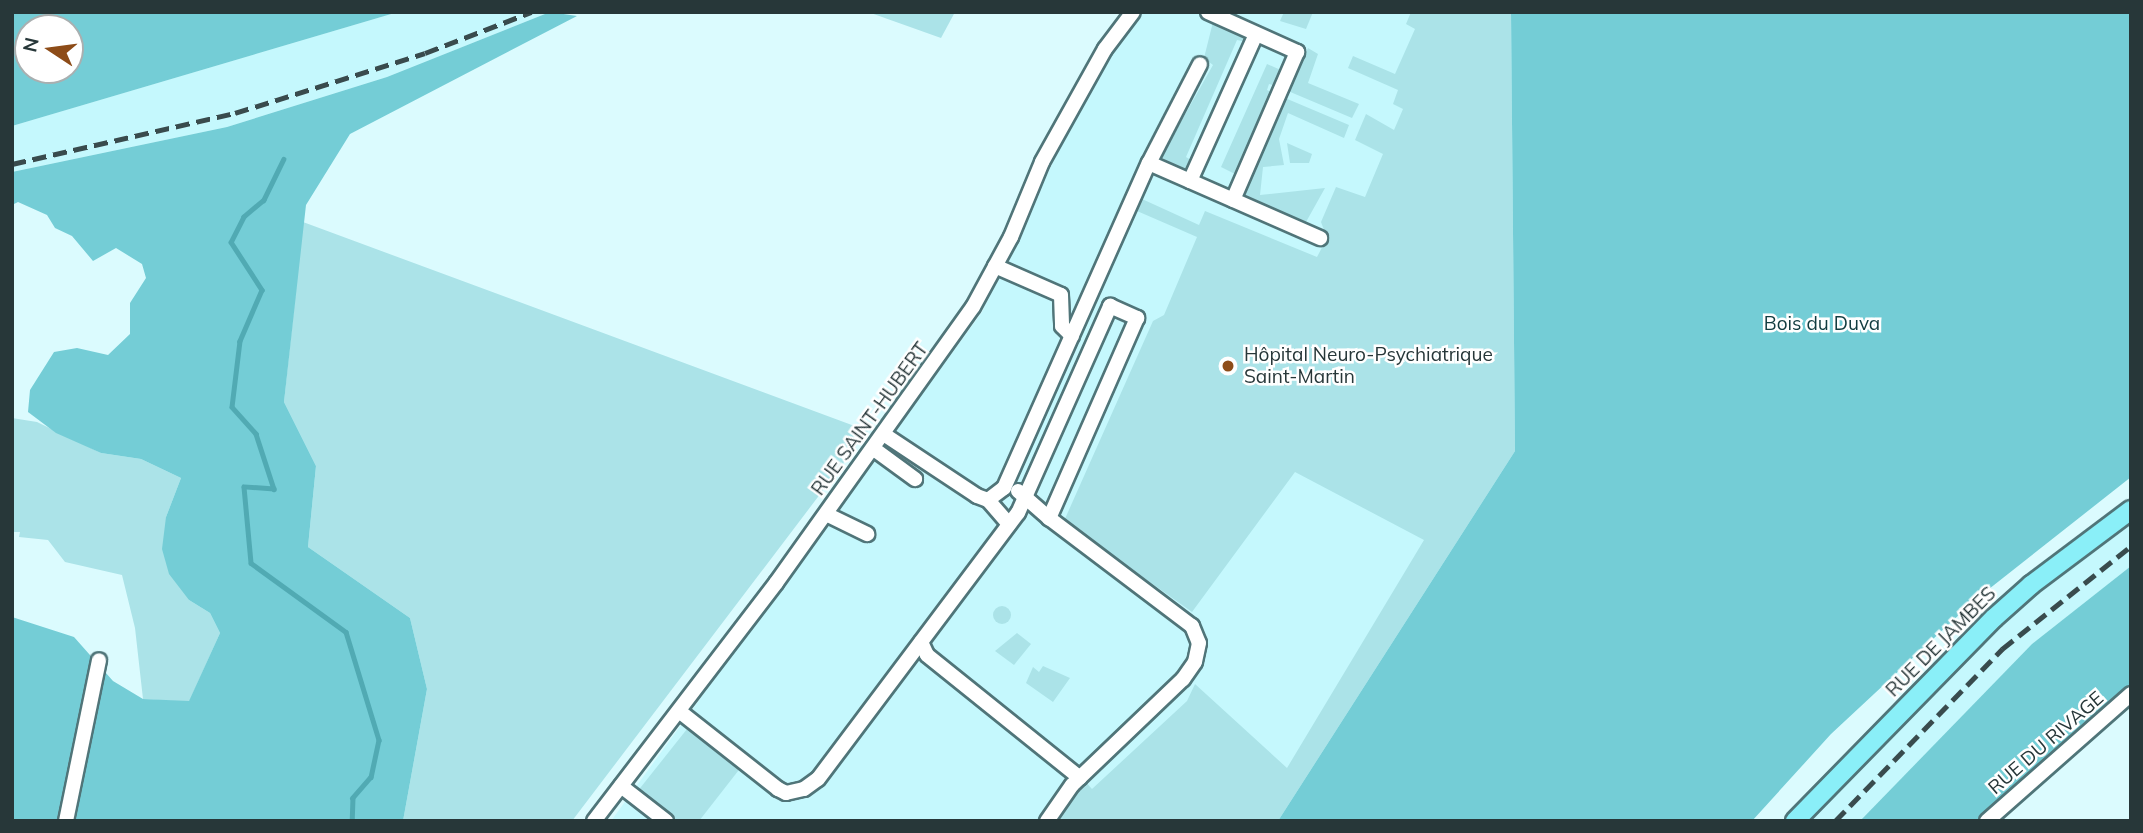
<!DOCTYPE html>
<meta charset="utf-8">
<style>
body{margin:0}
#map{position:relative;width:2143px;height:833px;overflow:hidden;background:#dbfbfe;font-family:Mulish,sans-serif}
div>[style]{position:absolute}
[style*='--x']{left:calc(var(--x)*1px);top:calc(var(--y)*1px);width:calc(var(--w)*1px);rotate:calc(var(--a)*1deg)}
.built>*{inset:0;background:#c5f8fd}
.green>*{inset:0;background:#abe3e8}
.round{border-radius:50%}
.forest>*{inset:0;background:#74cdd6}
.stream>*{height:4.5px;margin:-2.25px;padding:0 2.25px;transform-origin:2.25px;border-radius:2.25px;background:#51aab3}
.roads{filter:drop-shadow(2px 0 #507579) drop-shadow(-2px 0 #507579) drop-shadow(0 2px #507579) drop-shadow(0 -2px #507579)}
.minor>*{height:14px;margin:-7px;padding:0 7px;transform-origin:7px;border-radius:7px;background:#fff}
.major>*{height:18px;margin:-9px;padding:0 9px;transform-origin:9px;border-radius:9px;background:#8aeff8}
.rail>*{height:4.5px;margin-top:-2.25px;transform-origin:0;background:repeating-linear-gradient(90deg,#394b4d 0 14px,transparent 0 21px)}
.dots>*{width:19px;height:19px;translate:-50% -50%;box-sizing:border-box;border:4px solid #fff;border-radius:50%}
span{translate:-50% -50%;white-space:nowrap;text-align:center;line-height:1.15;-webkit-text-stroke:5px #fff;paint-order:stroke}
.park-label{font-size:19px;color:#113c40}
.poi-label{font-size:19px;color:#273739}
.left{translate:0 -50%;text-align:left}
.street-label{font-size:19px;color:#273739}
.frame{position:absolute;inset:0;border:14px solid #273739;pointer-events:none}
.north{position:absolute;left:14px;top:14px;width:70px;height:70px;box-sizing:border-box;background:#fff;border:2px solid #a9afb0;border-radius:50%;rotate:283deg;font-size:19px;font-weight:700;line-height:28px;text-align:center;color:#273739}
.north::after{content:'';display:block;margin:auto;width:24px;height:32px;background:#8d4c18;clip-path:polygon(50% 0,100% 100%,50% 72%,0 100%)}
</style>
<div id="map">
<div class="built">
<i style="clip-path:polygon(398px 12px,550px 12px,387px 77px,227px 127px,12px 172px,12px 126px)"></i>
<i style="clip-path:polygon(1139px 12px,1511px 12px,1513px 420px,1278px 821px,611px 821px,982px 312px,1079px 107px)"></i>
<i style="clip-path:polygon(2131px 510px,2131px 566px,2032px 644px,1860px 821px,1795px 821px,1959px 651px)"></i>
</div>
<div class="green">
<i style="clip-path:polygon(868px 12px,955px 12px,941px 38px)"></i>
<i style="clip-path:polygon(1284px 12px,1313px 12px,1306px 29px,1280px 21px)"></i>
<i style="clip-path:polygon(1411px 12px,1511px 12px,1515px 451px,1278px 821px,1054px 821px,1084px 780px,1092px 789px,1187px 701px,1195px 684px,1287px 768px,1424px 540px,1295px 472px,1192px 612px,1064px 521px,1153px 321px,1164px 315px,1197px 237px,1137px 211px,1142px 199px,1199px 225px,1205px 211px,1317px 257px,1327px 238px,1321px 222px,1336px 187px,1365px 197px,1383px 154px,1355px 140px,1366px 114px,1394px 130px,1403px 109px,1393px 104px,1398px 90px,1348px 68px,1353px 56px,1395px 74px,1415px 29px,1406px 24px)"></i>
<i style="clip-path:polygon(1213px 22px,1244px 35px,1247px 42px,1237px 40px,1186px 157px,1194px 162px,1182px 170px,1161px 157px,1213px 65px,1204px 58px)"></i>
<i style="clip-path:polygon(1308px 48px,1318px 54px,1308px 83px,1359px 104px,1352px 118px,1288px 91px)"></i>
<i style="clip-path:polygon(1267px 64px,1283px 71px,1276px 86px,1269px 84px,1267px 90px,1273px 93px,1237px 175px,1221px 167px)"></i>
<i style="clip-path:polygon(1285px 98px,1349px 125px,1344px 138px,1288px 113px,1279px 139px,1284px 165px,1263px 167px,1260px 195px,1325px 188px,1306px 222px,1246px 196px,1245px 189px)"></i>
<i style="clip-path:polygon(1287px 143px,1312px 154px,1309px 163px,1290px 163px)"></i>
<i style="clip-path:polygon(303px 222px,868px 431px,572px 821px,403px 821px,427px 689px,410px 618px,308px 547px,316px 466px,284px 402px)"></i>
<i style="clip-path:polygon(12px 418px,37px 422px,101px 453px,141px 459px,181px 478px,166px 517px,189px 600px,210px 613px,220px 633px,189px 702px,143px 699px,135px 628px,122px 575px,65px 562px,48px 540px,19px 537px,20px 532px,12px 532px)"></i>
<i class="round" style="left:993px;top:606px;width:18px;height:18px"></i>
<i style="clip-path:polygon(1017px 633px,1031px 644px,1014px 665px,995px 651px)"></i>
<i style="clip-path:polygon(1043px 666px,1070px 678px,1053px 702px,1026px 683px,1033px 667px,1039px 672px)"></i>
<i style="clip-path:polygon(691px 724px,742px 766px,699px 821px,674px 821px,637px 792px)"></i>
</div>
<div class="forest">
<i style="clip-path:polygon(evenodd,12px 12px,398px 12px,12px 126px,12px 12px,28px 28px,70px 28px,70px 70px,28px 70px,28px 28px)"></i>
<i style="clip-path:polygon(550px 12px,577px 16px,350px 134px,306px 205px,284px 402px,316px 466px,308px 547px,410px 618px,427px 689px,403px 821px,12px 821px,12px 617px,74px 637px,113px 681px,143px 699px,189px 701px,220px 633px,210px 613px,189px 600px,169px 574px,162px 549px,166px 517px,181px 478px,141px 459px,101px 453px,56px 433px,28px 412px,30px 390px,54px 352px,77px 348px,108px 355px,130px 334px,130px 303px,146px 278px,142px 264px,116px 248px,93px 261px,72px 236px,55px 228px,47px 215px,18px 202px,12px 205px,12px 172px,227px 127px,387px 77px)"></i>
<i style="clip-path:polygon(1511px 12px,2131px 12px,2131px 477px,1975px 600px,1831px 734px,1752px 821px,1278px 821px,1515px 451px)"></i>
<i style="clip-path:polygon(2131px 566px,2131px 701px,2078px 751px,1996px 821px,1860px 821px,2032px 644px)"></i>
</div>
<div class="stream">
<i style="--x:284;--y:159;--w:46;--a:116"></i>
<i style="--x:264;--y:200;--w:26;--a:140"></i>
<i style="--x:244;--y:217;--w:28;--a:117"></i>
<i style="--x:231;--y:242;--w:57;--a:57.1"></i>
<i style="--x:262;--y:290;--w:56;--a:113.3"></i>
<i style="--x:240;--y:341;--w:66;--a:96.9"></i>
<i style="--x:232;--y:407;--w:36;--a:48"></i>
<i style="--x:256;--y:434;--w:58;--a:71.9"></i>
<i style="--x:274;--y:489;--w:30;--a:-176"></i>
<i style="--x:244;--y:487;--w:76;--a:84.7"></i>
<i style="--x:251;--y:563;--w:117;--a:36"></i>
<i style="--x:346;--y:632;--w:113;--a:73"></i>
<i style="--x:379;--y:740;--w:38;--a:102"></i>
<i style="--x:371;--y:777;--w:28;--a:131"></i>
<i style="--x:353;--y:798;--w:23;--a:92"></i>
</div>
<div class="roads">
<div class="minor">
<i style="--x:1208;--y:12;--w:98;--a:24.2"></i>
<i style="--x:1297;--y:52;--w:161;--a:113.4"></i>
<i style="--x:1149;--y:163;--w:187;--a:23.7"></i>
<i style="--x:1190;--y:181;--w:161;--a:-65.8"></i>
<i style="--x:995;--y:266;--w:72;--a:23.7"></i>
<i style="--x:1061;--y:295;--w:31;--a:88"></i>
<i style="--x:1062;--y:326;--w:14;--a:45"></i>
<i style="--x:885;--y:435;--w:110;--a:33.5"></i>
<i style="--x:977;--y:496;--w:12;--a:20"></i>
<i style="--x:988;--y:500;--w:20;--a:-37"></i>
<i style="--x:1004;--y:488;--w:356;--a:-66"></i>
<i style="--x:1149;--y:163;--w:111;--a:-62.7"></i>
<i style="--x:874;--y:449;--w:51;--a:36.2"></i>
<i style="--x:1018;--y:491;--w:41;--a:41.1"></i>
<i style="--x:988;--y:500;--w:32;--a:49"></i>
<i style="--x:826;--y:514;--w:46;--a:26"></i>
<i style="--x:921;--y:642;--w:14;--a:65"></i>
<i style="--x:927;--y:655;--w:196;--a:38.8"></i>
<i style="--x:679;--y:711;--w:126;--a:38.2"></i>
<i style="--x:778;--y:789;--w:9;--a:27"></i>
<i style="--x:786;--y:793;--w:18;--a:-13"></i>
<i style="--x:804;--y:789;--w:17;--a:-36"></i>
<i style="--x:818;--y:779;--w:333;--a:-53.1"></i>
<i style="--x:1018;--y:513;--w:227;--a:-66"></i>
<i style="--x:1110;--y:306;--w:30;--a:24"></i>
<i style="--x:1137;--y:318;--w:219;--a:113.7"></i>
<i style="--x:1049;--y:518;--w:179;--a:37.1"></i>
<i style="--x:1192;--y:626;--w:18;--a:68"></i>
<i style="--x:1199;--y:643;--w:19;--a:102"></i>
<i style="--x:1195;--y:662;--w:21;--a:125"></i>
<i style="--x:1183;--y:679;--w:153;--a:136.3"></i>
<i style="--x:1072;--y:785;--w:44;--a:124.8"></i>
<i style="--x:621;--y:786;--w:57;--a:37.9"></i>
<i style="--x:66;--y:821;--w:164;--a:-78.4"></i>
<i style="--x:594;--y:821;--w:300;--a:-52.6"></i>
<i style="--x:776;--y:583;--w:339;--a:-54.5"></i>
<i style="--x:973;--y:307;--w:80;--a:-61.5"></i>
<i style="--x:1011;--y:237;--w:81;--a:-67.5"></i>
<i style="--x:1042;--y:162;--w:129;--a:-60.9"></i>
<i style="--x:1105;--y:49;--w:46;--a:-52.9"></i>
<i style="--x:1987;--y:821;--w:192;--a:-41.4"></i>
</div>
<div class="major">
<i style="--x:1795;--y:821;--w:284;--a:-45.6"></i>
<i style="--x:1994;--y:618;--w:50;--a:-41.7"></i>
<i style="--x:2031;--y:585;--w:125;--a:-36.9"></i>
</div>
</div>
<div class="rail">
<i style="--x:12;--y:164;--w:229;--a:-12.9"></i>
<i style="--x:235;--y:113;--w:199;--a:-17.5"></i>
<i style="--x:425;--y:53;--w:114;--a:-21.1"></i>
<i style="--x:1835;--y:821;--w:240;--a:-45.8"></i>
<i style="--x:2002;--y:649;--w:165;--a:-38.6"></i>
</div>
<div class="dots">
<i style="left:1228px;top:366px;background:#8d4c18"></i>
</div>
<div class="park-label">
<span style="left:1822px;top:324px">Bois du Duva</span>
</div>
<div class="poi-label">
<span class="left" style="left:1244px;top:366px">Hôpital Neuro-Psychiatrique<br>Saint-Martin</span>
</div>
<div class="street-label">
<span style="left:870px;top:419px;rotate:-54deg">RUE SAINT-HUBERT</span>
<span style="left:1941px;top:642px;rotate:-45deg">RUE DE JAMBES</span>
<span style="left:2046px;top:743px;rotate:-41deg">RUE DU RIVAGE</span>
</div>
<div class="frame"></div>
<div class="north">N</div>
</div>
